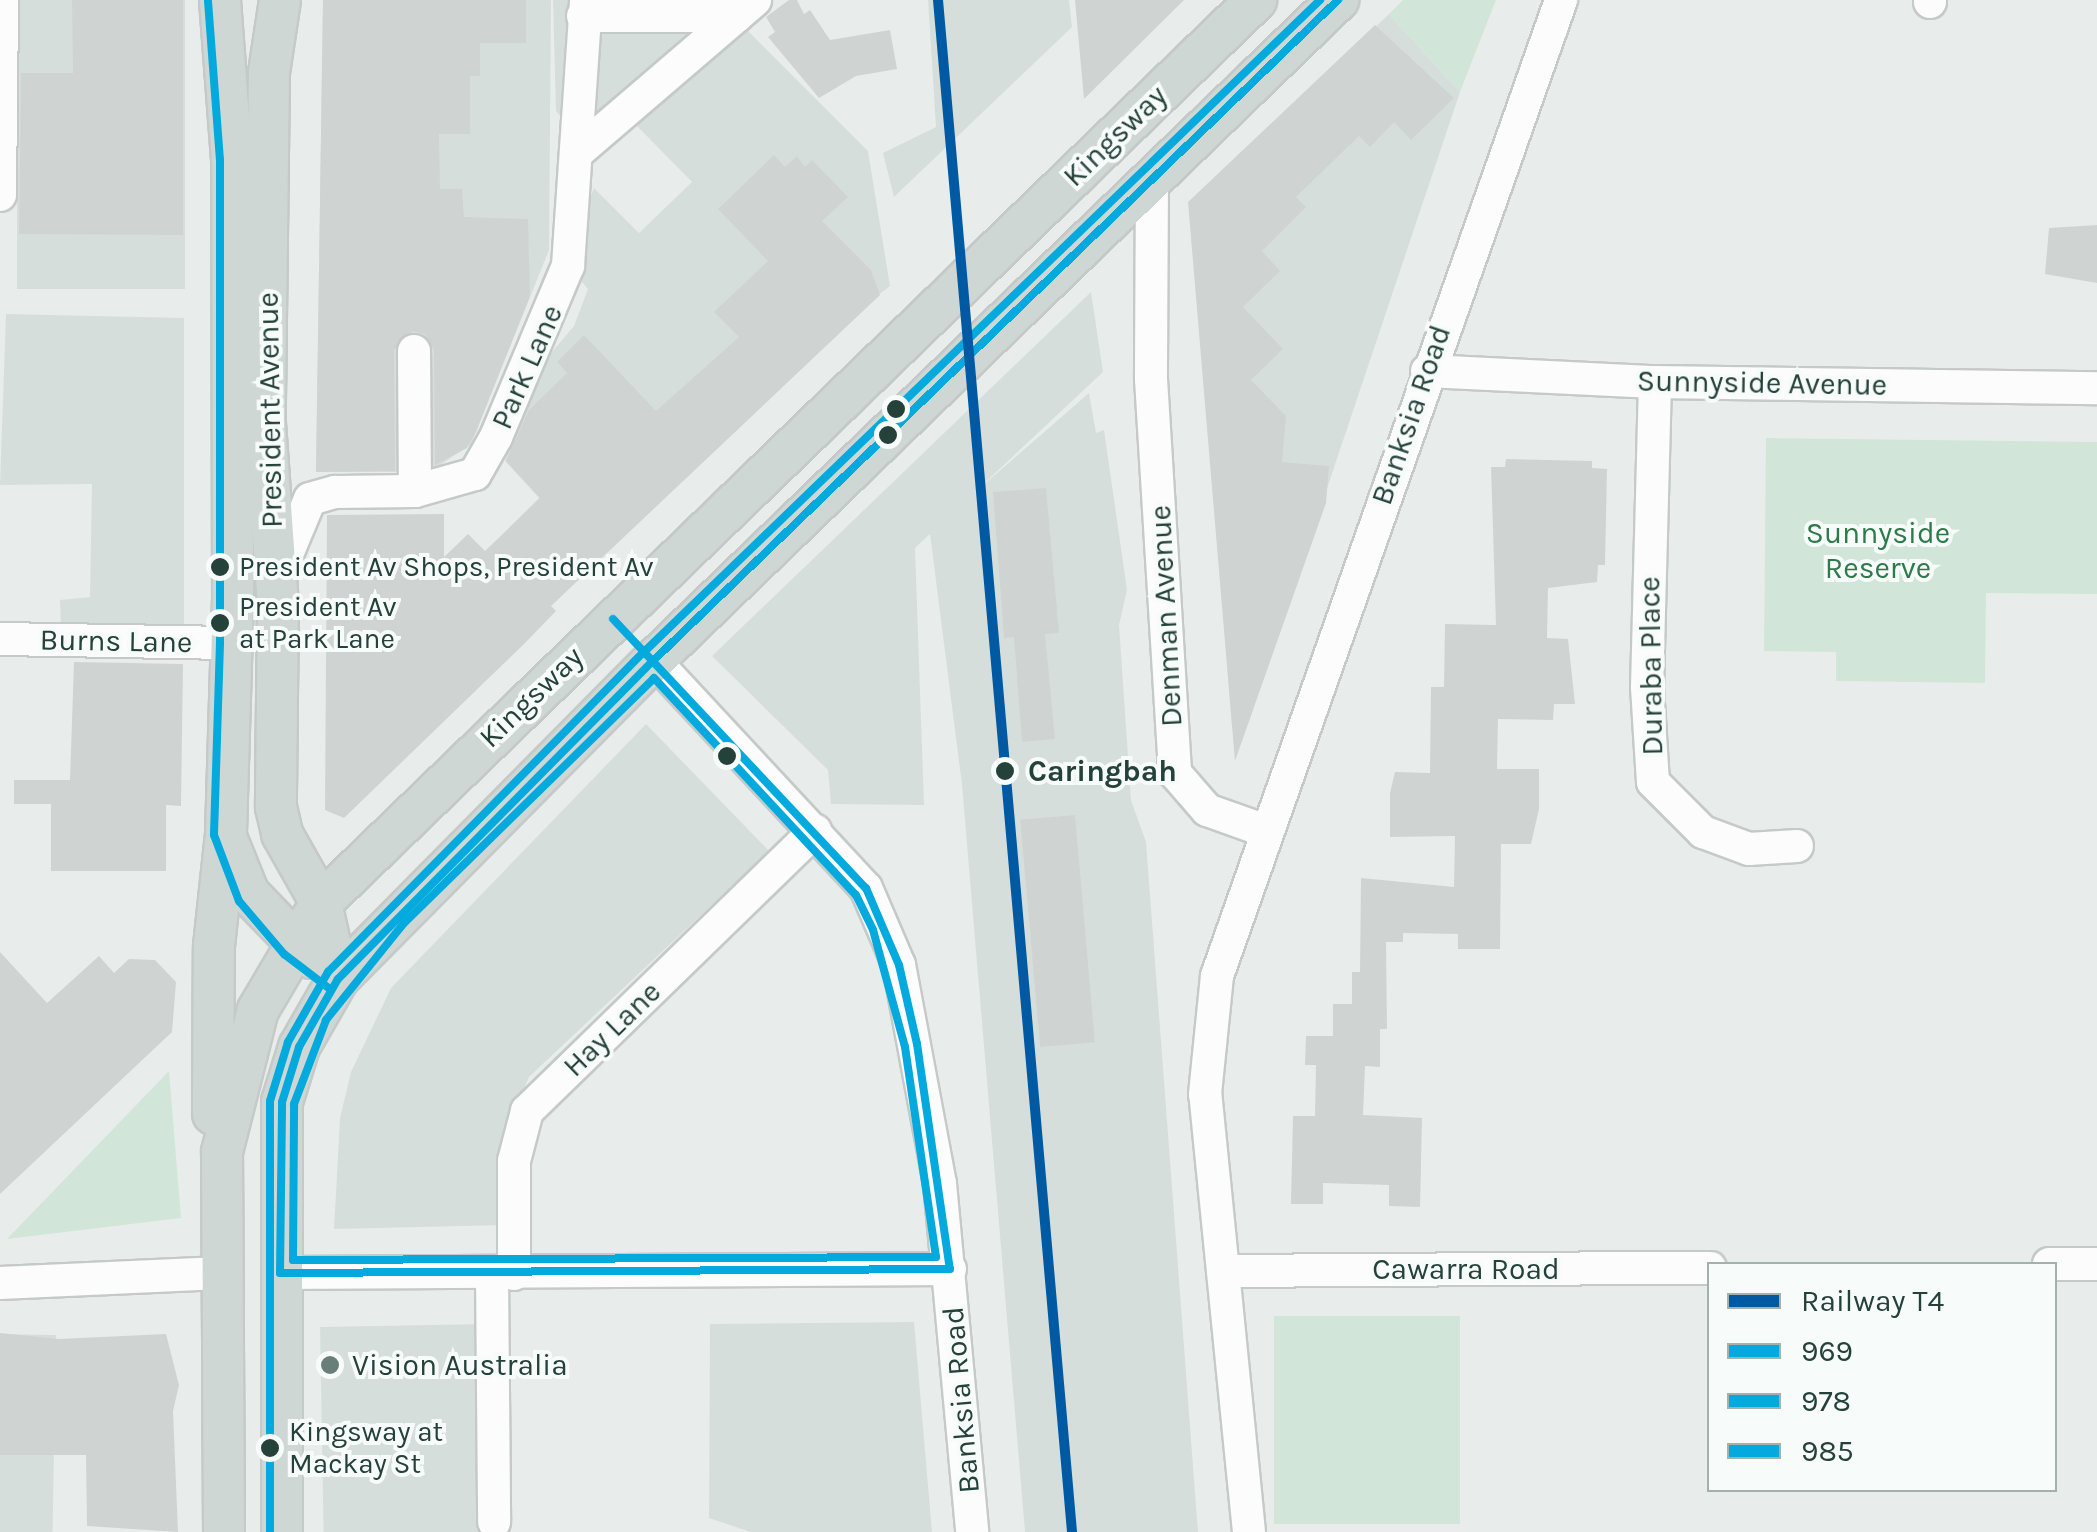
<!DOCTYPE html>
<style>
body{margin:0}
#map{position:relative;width:2097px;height:1532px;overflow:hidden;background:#e8edeb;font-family:Karla,sans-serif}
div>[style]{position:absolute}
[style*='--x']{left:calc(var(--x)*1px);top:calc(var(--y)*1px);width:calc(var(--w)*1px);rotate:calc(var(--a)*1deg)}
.built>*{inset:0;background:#d6dedb;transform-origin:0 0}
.green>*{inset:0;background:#d1e6d8;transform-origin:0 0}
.building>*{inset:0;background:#cfd4d2;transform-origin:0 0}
.roads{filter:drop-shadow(2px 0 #c5cac8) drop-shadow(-2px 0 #c5cac8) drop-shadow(0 2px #c5cac8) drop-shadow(0 -2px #c5cac8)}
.minor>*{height:32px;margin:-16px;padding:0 16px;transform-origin:16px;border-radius:16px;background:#fcfcfc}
.major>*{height:40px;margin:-20px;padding:0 20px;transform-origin:20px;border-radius:20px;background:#cfd7d5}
.bus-1>*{height:8px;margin:-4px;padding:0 4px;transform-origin:4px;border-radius:4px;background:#04aadd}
.bus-2>*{height:8px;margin:-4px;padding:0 4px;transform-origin:4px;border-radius:4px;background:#04aadd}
.bus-3>*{height:8px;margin:-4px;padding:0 4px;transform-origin:4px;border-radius:4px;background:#04aadd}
.rail-1>*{height:10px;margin:-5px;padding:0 5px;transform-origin:5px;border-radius:5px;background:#005aa3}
.dots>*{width:28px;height:28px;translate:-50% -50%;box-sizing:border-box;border:5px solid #f7fbf9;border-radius:50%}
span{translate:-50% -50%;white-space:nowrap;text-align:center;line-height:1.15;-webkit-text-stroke:8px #f7fbf9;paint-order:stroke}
.bus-label{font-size:28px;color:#24423a}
.left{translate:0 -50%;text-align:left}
.street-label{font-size:30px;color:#24423a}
.park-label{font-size:30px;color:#2d7a4b}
.stop-label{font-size:30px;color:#24423a;font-weight:700}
.poi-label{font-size:30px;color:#24423a}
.legend{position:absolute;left:1707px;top:1262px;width:350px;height:230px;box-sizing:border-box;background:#f7fbf9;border:2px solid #a3b1ad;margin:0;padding:12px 18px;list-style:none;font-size:30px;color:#24423a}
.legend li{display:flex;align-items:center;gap:20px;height:50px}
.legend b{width:50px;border:2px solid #a3b1ad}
</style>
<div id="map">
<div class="built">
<i style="left:17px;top:0;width:168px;height:289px"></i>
<i style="clip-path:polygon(323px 0,551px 0,549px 250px,471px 444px,430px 472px,316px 472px)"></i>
<i style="clip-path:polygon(553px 0,772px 0,744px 27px,868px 151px,890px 286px,541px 555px,512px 525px,539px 498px,505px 461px,546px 349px,551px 353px,574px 326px,588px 289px,564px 261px,594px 188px,639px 233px,692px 182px,636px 125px,597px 160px,556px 111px)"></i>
<i style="clip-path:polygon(928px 0,1069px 0,1072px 27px,894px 197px,883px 153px,936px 127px)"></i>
<i style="clip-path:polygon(1389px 14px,1460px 92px,1248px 724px,1232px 726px,1191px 202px)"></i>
<i style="clip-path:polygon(1091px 292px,1103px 372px,975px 492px,1089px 393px,1096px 433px,1104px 430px,1127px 590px,1119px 625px,1131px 800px,1146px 842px,1198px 1532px,1025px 1532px,962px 785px,930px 534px,915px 548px,924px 805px,831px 804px,828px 770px,712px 656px)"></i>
<i style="clip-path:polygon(6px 314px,184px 318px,184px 628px,61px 625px,60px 600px,90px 597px,92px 484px,0 485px)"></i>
<i style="clip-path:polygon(646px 724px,769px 851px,529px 1077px,502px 1141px,506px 1225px,334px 1229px,340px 1118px,351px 1072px,391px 988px)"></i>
<i style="clip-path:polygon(914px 1322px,932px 1532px,751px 1532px,709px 1518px,710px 1324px)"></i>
<i style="left:486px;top:1324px;width:208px;height:166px;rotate:89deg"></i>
<i style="left:0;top:1334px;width:56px;height:198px;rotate:1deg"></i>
</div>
<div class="green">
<i style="clip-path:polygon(1403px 0,1496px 0,1460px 92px,1389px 14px)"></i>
<i style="clip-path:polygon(1766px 438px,2097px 442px,2097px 594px,1986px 593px,1985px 683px,1836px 681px,1836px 652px,1764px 651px)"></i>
<i style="clip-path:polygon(169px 1071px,181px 1218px,7px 1239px)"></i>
<i style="left:1460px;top:1316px;width:208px;height:186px;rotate:90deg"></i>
</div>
<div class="building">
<i style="clip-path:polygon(72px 0,183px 0,183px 235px,19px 234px,21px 73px,73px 73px)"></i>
<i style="clip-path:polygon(323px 0,526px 0,526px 43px,480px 43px,480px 76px,470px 76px,470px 134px,439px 134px,440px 189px,462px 189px,464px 217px,528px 219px,530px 296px,476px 432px,467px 448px,435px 465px,434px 350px,425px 334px,413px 331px,394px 350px,395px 471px,316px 472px)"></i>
<i style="clip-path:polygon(789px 0,797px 0,804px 14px,810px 10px,830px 40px,890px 30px,897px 69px,856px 76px,819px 98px,768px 37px,775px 32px,766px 17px)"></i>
<i style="clip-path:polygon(1075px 0,1184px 0,1084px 99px)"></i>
<i style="clip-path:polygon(1375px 25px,1454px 98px,1411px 140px,1394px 122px,1370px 147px,1359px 136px,1296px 197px,1306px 207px,1262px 251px,1280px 271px,1243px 307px,1283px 349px,1251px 380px,1286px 416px,1282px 462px,1329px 466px,1326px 503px,1235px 761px,1188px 202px)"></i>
<i style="clip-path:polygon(774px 155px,785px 167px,797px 156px,805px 167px,812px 160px,848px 197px,822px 221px,871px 270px,880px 295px,551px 606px,556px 611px,525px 643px,344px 818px,325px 810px,327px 515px,444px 514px,444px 557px,468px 534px,485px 551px,540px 498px,506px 461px,529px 410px,567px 373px,557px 362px,584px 335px,656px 411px,739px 337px,714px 312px,768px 261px,718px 209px)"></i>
<i style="clip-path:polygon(2097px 225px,2097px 283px,2045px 274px,2049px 228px)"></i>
<i style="clip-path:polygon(1506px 459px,1592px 461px,1592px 468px,1607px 469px,1605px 565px,1598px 565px,1597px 582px,1548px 588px,1547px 638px,1568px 639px,1575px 704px,1554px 704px,1553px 720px,1498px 719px,1497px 769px,1539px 769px,1539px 809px,1531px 844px,1501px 844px,1500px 949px,1458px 949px,1458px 934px,1403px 933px,1403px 942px,1386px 942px,1387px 1029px,1380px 1029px,1380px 1067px,1365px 1066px,1363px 1115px,1422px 1118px,1420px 1207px,1389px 1206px,1389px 1185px,1323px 1183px,1323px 1204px,1291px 1204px,1293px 1116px,1315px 1116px,1316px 1065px,1305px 1065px,1306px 1036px,1333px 1036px,1333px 1004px,1352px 1004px,1352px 972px,1360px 972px,1361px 878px,1454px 887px,1455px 836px,1390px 837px,1390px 793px,1395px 772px,1430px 773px,1431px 687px,1444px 687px,1445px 624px,1496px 625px,1491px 467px,1505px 467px)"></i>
<i style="clip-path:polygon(1046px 488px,1059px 633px,1045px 634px,1055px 739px,1022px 742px,1014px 637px,1004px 638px,993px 492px)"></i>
<i style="clip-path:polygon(74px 662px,183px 664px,181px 806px,166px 805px,166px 871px,51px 871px,51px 804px,14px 804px,14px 780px,70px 780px)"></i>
<i style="left:1075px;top:815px;width:228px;height:55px;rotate:85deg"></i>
<i style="clip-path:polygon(0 952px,47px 1003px,99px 956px,114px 973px,129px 959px,155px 960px,176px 982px,172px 1032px,0 1194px)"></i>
<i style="clip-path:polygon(0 1333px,59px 1339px,166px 1334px,179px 1385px,173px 1411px,178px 1532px,87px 1526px,86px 1455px,0 1455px)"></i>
</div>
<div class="roads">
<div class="minor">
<i style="--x:1930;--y:2;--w:2;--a:-90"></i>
<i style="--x:583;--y:16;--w:154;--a:0"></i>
<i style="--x:579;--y:151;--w:232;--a:-40.6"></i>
<i style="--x:1152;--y:177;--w:202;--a:90.3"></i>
<i style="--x:1151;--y:379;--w:395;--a:86.5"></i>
<i style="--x:1175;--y:773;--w:49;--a:49.1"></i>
<i style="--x:1207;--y:810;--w:63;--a:19.6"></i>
<i style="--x:0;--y:195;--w:195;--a:-89.4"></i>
<i style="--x:414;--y:351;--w:140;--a:89.6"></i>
<i style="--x:1427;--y:371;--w:228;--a:2.8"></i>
<i style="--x:1655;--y:382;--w:442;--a:0.8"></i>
<i style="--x:1655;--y:382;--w:305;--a:91.5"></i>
<i style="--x:1647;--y:687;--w:95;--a:86.4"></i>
<i style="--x:1653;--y:782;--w:71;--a:45"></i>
<i style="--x:1703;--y:832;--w:49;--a:20.3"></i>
<i style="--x:1749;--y:849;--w:48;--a:-3.6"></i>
<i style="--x:280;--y:571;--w:78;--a:-67.4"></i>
<i style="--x:310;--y:499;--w:26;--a:-16"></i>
<i style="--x:335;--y:492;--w:80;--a:-0.7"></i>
<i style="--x:415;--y:491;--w:62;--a:-15.8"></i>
<i style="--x:475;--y:474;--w:43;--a:-60.4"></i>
<i style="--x:496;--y:437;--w:186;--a:-67.2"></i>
<i style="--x:568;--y:266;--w:267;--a:-86.1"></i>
<i style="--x:0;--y:639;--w:233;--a:1"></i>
<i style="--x:654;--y:660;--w:311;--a:47.1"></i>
<i style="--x:866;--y:888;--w:84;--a:66.8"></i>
<i style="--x:899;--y:965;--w:223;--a:79.4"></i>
<i style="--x:940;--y:1184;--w:349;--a:84.7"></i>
<i style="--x:2049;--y:1264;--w:48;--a:0"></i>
<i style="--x:1223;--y:1271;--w:487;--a:-0.4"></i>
<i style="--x:280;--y:1273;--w:670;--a:-0.34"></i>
<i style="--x:492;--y:1274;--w:248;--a:89.5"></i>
<i style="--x:514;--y:1274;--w:113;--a:-90"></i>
<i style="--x:514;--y:1161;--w:52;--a:-75.4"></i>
<i style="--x:527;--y:1111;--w:402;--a:-44.2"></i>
<i style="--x:0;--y:1283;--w:221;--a:-2.6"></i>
<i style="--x:1249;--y:1532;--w:440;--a:-95.7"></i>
<i style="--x:1205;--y:1094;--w:119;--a:-84.2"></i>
<i style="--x:1217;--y:976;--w:1035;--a:-70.58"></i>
</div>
<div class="major">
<i style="--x:280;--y:0;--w:74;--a:98.6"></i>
<i style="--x:269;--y:73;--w:350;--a:90.7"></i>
<i style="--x:265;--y:423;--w:180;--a:85.9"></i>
<i style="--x:278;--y:603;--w:204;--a:90.6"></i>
<i style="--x:276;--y:807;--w:28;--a:77"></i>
<i style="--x:282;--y:834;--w:79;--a:60.5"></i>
<i style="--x:321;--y:903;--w:78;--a:77.4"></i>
<i style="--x:228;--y:842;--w:56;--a:68"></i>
<i style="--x:249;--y:894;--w:89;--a:45.9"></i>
<i style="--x:213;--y:1114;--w:168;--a:-89.7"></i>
<i style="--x:214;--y:946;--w:114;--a:-83.9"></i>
<i style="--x:226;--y:833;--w:232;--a:-88.3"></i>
<i style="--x:233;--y:601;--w:441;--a:-90.1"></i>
<i style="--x:232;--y:160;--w:160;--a:-94.3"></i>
<i style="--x:224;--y:1532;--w:380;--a:-90.3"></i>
<i style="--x:222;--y:1152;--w:146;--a:-75.8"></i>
<i style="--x:258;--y:1010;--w:124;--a:-59.5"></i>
<i style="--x:321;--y:903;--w:1300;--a:-44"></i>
<i style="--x:282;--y:1532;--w:430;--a:-90"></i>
<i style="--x:282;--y:1102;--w:58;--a:-72.8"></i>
<i style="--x:299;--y:1047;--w:78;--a:-60.2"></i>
<i style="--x:338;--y:979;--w:449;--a:-45.3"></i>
<i style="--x:654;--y:660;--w:951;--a:-43.98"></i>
</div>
</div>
<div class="bus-1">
<i style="--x:613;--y:619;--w:369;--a:46.8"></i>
<i style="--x:866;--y:888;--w:84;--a:66.8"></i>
<i style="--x:899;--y:965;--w:81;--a:77.2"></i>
<i style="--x:917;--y:1044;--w:227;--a:81.7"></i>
<i style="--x:280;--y:1273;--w:171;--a:-89.3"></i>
<i style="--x:282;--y:1102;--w:58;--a:-72.8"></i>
<i style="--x:299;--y:1047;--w:78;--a:-60.2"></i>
<i style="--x:338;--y:979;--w:449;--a:-45.3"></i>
<i style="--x:654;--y:660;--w:951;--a:-43.98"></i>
<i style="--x:280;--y:1273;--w:670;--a:-0.34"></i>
</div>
<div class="bus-2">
<i style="--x:208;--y:1;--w:159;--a:85.7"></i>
<i style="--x:220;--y:160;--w:483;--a:90"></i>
<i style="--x:220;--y:643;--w:192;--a:91.8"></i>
<i style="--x:214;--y:835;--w:71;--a:69.3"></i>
<i style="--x:239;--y:901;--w:70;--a:49.7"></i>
<i style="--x:284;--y:954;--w:58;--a:37.3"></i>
<i style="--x:654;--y:678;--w:296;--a:47.1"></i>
<i style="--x:856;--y:895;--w:39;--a:64"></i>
<i style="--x:873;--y:930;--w:121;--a:74.7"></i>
<i style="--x:905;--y:1047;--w:212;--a:81.6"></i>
<i style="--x:936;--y:1257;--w:643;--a:179.73"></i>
<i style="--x:293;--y:1260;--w:156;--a:-89.6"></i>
<i style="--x:294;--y:1104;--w:90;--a:-69.1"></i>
<i style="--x:326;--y:1020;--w:124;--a:-51.2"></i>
<i style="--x:404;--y:923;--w:350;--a:-44.4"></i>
</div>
<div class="bus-3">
<i style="--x:270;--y:1532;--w:431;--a:-90"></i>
<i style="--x:270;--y:1101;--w:62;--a:-73"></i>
<i style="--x:288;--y:1042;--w:81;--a:-60.3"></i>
<i style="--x:328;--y:972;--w:451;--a:-45.4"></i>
<i style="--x:645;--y:651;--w:938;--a:-43.96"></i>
</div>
<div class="rail-1">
<i style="--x:938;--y:0;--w:1538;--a:85"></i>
</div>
<div class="dots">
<i style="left:896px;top:409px;background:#24423a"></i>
<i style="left:888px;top:435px;background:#24423a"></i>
<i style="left:220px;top:567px;background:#24423a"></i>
<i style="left:220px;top:623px;background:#24423a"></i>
<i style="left:727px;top:756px;background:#24423a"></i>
<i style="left:1005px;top:771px;background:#24423a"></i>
<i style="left:330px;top:1365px;background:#697e78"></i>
<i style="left:270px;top:1448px;background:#24423a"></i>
</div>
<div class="bus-label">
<span class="left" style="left:239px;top:567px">President Av Shops, President Av</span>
<span class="left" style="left:239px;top:623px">President Av<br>at Park Lane</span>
<span class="left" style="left:289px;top:1448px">Kingsway at<br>Mackay St</span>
</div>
<div class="street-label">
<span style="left:1115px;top:136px;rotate:-44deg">Kingsway</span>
<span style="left:527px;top:367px;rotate:-66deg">Park Lane</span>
<span style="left:1762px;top:383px;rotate:1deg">Sunnyside Avenue</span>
<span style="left:270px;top:410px;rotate:-91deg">President Avenue</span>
<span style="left:1411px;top:415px;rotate:-71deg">Banksia Road</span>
<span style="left:1166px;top:616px;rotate:-93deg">Denman Avenue</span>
<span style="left:116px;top:641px;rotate:1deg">Burns Lane</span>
<span style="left:1651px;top:666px;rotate:-91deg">Duraba Place</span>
<span style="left:531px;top:697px;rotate:-44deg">Kingsway</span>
<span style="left:612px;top:1029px;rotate:-44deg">Hay Lane</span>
<span style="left:1466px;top:1269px">Cawarra Road</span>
<span style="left:961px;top:1400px;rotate:-95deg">Banksia Road</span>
</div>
<div class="park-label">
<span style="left:1878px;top:550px">Sunnyside<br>Reserve</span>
</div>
<div class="stop-label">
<span class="left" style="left:1028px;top:771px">Caringbah</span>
</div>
<div class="poi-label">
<span class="left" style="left:352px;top:1365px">Vision Australia</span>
</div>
<ul class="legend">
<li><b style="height:12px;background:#005aa3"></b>Railway T4</li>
<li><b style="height:12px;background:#04aadd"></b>969</li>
<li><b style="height:12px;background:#04aadd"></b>978</li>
<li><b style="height:12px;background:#04aadd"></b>985</li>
</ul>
</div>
